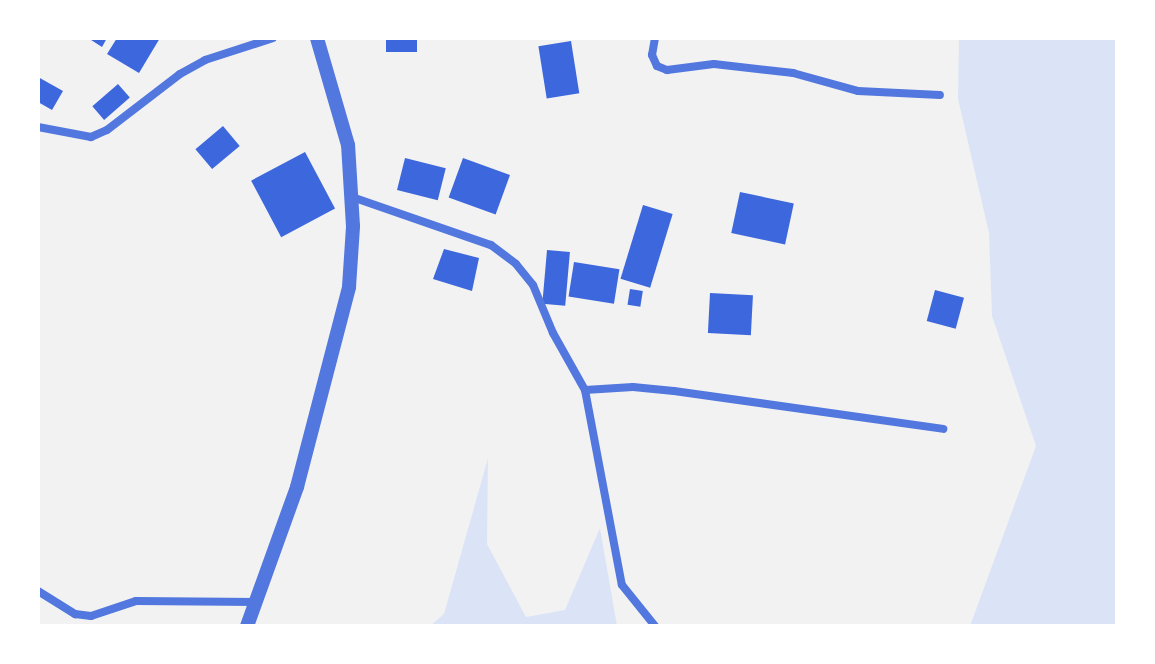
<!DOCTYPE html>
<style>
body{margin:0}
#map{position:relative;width:1155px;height:664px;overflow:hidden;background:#f2f2f2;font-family:"Space Grotesk",sans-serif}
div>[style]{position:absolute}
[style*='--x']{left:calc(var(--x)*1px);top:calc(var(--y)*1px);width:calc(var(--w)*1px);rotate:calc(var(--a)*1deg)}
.green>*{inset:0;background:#dbe4f7}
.building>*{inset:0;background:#3d67dc;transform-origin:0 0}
.minor>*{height:8px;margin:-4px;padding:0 4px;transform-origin:4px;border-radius:4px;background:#5277de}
.tertiary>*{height:14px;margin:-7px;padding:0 7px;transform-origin:7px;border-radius:7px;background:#5277de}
span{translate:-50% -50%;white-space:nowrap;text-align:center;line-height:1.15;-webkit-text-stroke:8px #fff;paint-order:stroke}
.frame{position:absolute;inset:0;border:40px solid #fff;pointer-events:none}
</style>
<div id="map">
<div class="green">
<i style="clip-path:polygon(959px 38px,1117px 38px,1117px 626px,970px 626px,1036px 446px,992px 316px,989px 233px,958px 99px)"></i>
<i style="clip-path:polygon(488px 458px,487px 544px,526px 617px,565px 610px,600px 528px,617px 626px,430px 626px,444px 614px)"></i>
</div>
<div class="building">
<i style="clip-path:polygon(88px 38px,107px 38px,102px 47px)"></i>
<i style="clip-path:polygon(117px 38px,160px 38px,139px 73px,107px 54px)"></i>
<i style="left:386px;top:38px;width:31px;height:14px"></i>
<i style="left:571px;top:41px;width:53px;height:33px;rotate:81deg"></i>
<i style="clip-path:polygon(38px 77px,63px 91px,52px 110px,38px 102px)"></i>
<i style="left:118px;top:84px;width:18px;height:34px;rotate:49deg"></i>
<i style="left:223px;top:126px;width:26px;height:36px;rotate:50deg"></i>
<i style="left:305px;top:152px;width:64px;height:61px;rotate:62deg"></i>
<i style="left:405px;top:158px;width:42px;height:33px;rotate:14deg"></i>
<i style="left:463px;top:158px;width:50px;height:42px;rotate:20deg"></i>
<i style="left:740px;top:192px;width:55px;height:42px;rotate:12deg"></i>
<i style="left:643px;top:205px;width:31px;height:77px;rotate:17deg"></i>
<i style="clip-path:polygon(444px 249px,479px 258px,472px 291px,433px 279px)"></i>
<i style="left:547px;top:250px;width:23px;height:54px;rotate:5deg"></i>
<i style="left:574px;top:262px;width:46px;height:35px;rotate:9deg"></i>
<i style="left:630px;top:289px;width:13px;height:16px;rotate:9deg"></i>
<i style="left:935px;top:290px;width:30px;height:32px;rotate:15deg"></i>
<i style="left:710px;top:293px;width:43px;height:40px;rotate:3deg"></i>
</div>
<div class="minor">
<i style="--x:655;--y:38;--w:17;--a:100"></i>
<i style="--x:652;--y:55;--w:12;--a:66"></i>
<i style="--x:657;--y:66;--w:11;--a:22"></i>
<i style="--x:667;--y:70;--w:47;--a:-7.3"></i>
<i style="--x:714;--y:64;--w:80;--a:6.5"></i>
<i style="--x:793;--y:73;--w:67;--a:15.5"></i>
<i style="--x:858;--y:91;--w:82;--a:2.8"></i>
<i style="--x:38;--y:127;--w:54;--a:10.7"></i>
<i style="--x:91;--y:137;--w:17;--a:-24"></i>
<i style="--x:107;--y:130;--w:92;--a:-37.5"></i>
<i style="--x:180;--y:74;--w:29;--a:-29"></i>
<i style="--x:205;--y:60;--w:71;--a:-17.9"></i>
<i style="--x:352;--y:197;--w:147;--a:19.1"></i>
<i style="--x:491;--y:245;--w:31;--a:37"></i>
<i style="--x:516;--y:264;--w:27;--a:51"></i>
<i style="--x:533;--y:285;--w:52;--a:67.4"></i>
<i style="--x:553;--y:333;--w:65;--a:60.7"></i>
<i style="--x:585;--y:390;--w:198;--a:79.3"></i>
<i style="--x:622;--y:585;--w:53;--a:51.2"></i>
<i style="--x:585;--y:390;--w:48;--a:-3.6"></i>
<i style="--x:633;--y:387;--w:41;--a:5.6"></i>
<i style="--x:674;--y:391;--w:272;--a:8"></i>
<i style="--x:38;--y:591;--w:44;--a:31.9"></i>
<i style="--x:75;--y:614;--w:16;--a:7"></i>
<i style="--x:91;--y:616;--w:47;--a:-18.4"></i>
<i style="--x:136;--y:601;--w:120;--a:0.5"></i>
</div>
<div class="tertiary">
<i style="--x:247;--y:626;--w:148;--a:-70.2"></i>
<i style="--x:297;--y:487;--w:207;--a:-75.4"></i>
<i style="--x:349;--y:287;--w:61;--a:-86.2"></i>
<i style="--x:353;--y:226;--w:81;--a:-93.5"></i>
<i style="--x:348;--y:145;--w:111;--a:-106.2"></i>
</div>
<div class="frame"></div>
</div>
